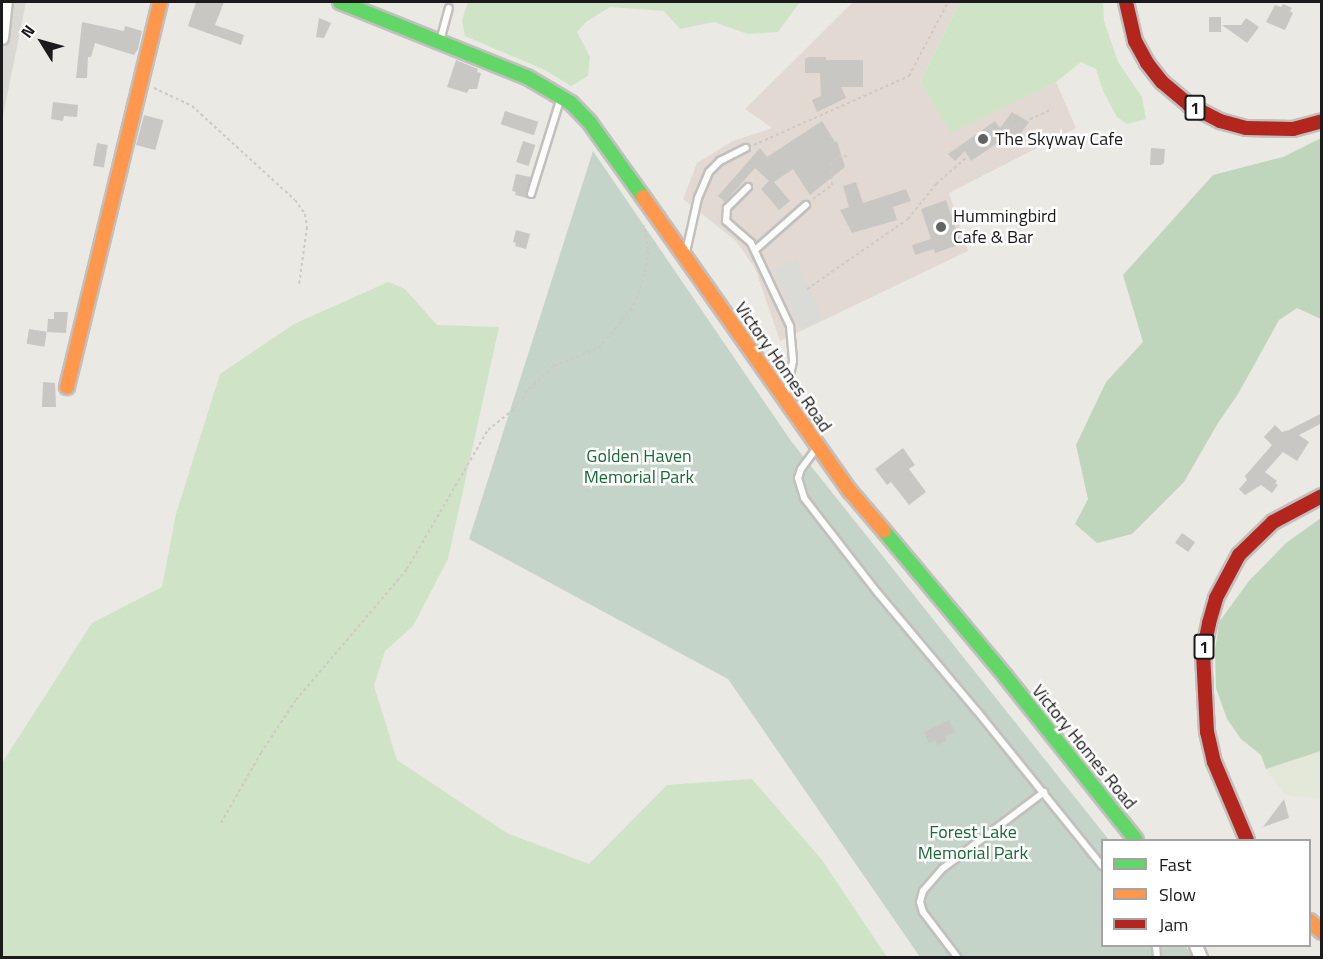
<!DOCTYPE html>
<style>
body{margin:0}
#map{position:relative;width:1323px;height:959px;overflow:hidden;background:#eae9e4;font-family:"Titillium Web",sans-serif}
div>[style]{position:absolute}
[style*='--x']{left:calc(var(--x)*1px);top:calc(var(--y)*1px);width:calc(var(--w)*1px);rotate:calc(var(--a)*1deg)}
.residential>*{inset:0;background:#d9d8d5}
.commercial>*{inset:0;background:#e3d9d3}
.farmland>*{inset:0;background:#e4e8d8}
.grass>*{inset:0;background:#cfe4c6}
.forest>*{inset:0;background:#c0d6bc}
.cemetery>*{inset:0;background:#c5d4c8}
.parking>*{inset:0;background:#dadad7;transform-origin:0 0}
.building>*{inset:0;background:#c8c7c4;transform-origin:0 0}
.path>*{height:2px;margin-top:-1px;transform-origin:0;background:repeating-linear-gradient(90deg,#cfc8c4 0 3px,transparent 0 6px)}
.roads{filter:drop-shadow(2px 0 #c1c0be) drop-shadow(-2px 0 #c1c0be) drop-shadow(0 2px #c1c0be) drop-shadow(0 -2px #c1c0be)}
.lane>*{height:6px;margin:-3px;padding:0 3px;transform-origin:3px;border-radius:3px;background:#fcfcfb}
.street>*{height:12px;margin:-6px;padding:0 6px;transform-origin:6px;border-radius:6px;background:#fcfcfb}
.fast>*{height:14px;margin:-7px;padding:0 7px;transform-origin:7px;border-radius:7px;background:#63d668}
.slow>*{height:14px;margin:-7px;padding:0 7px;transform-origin:7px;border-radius:7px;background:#ff974d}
.jam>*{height:14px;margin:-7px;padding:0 7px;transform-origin:7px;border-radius:7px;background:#b3261e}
.dots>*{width:16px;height:16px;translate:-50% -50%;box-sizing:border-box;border:3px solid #fff;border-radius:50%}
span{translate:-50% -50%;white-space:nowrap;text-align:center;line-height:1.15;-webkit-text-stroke:5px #fff;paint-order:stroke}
.shield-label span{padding:2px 4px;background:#fff;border:2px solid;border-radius:4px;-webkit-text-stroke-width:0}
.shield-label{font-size:16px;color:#1b1b1b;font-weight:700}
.poi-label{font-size:18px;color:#1b1b1b}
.left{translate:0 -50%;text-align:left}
.street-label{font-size:18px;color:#1b1b1b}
.park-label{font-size:18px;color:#186b34}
.frame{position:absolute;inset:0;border:3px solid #1b1b1b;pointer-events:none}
.legend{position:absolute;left:1101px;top:839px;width:210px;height:108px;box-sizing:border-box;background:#fff;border:2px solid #a4a4a4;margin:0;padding:8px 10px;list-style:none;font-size:18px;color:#1b1b1b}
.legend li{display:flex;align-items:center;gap:12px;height:30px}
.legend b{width:30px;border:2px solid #a4a4a4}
.north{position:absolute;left:12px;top:12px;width:60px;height:60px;-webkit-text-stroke:4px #fff;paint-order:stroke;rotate:307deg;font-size:16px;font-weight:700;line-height:24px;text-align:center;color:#1b1b1b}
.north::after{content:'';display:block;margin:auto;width:21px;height:27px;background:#1b1b1b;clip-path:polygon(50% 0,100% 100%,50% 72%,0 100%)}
</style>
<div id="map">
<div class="residential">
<i style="clip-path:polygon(2px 2px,26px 2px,2px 121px)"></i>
</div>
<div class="commercial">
<i style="clip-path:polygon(853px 2px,960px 2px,920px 82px,951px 132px,1056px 82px,1076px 128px,949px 193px,968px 251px,780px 341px,755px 268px,736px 241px,683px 199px,697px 163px,733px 141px,772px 128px,745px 109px)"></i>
</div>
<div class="farmland">
<i style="clip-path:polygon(1321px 751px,1321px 799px,1285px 795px,1266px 769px)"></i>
</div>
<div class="grass">
<i style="clip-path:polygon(468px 2px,800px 2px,778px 32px,748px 34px,714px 22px,680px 29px,664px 11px,610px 7px,586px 22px,577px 32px,590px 57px,588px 76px,571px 86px,545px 70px,465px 36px,462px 20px)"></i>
<i style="clip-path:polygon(960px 2px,1103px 2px,1104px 21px,1118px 62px,1142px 97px,1146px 119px,1127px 124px,1117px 117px,1103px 91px,1096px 69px,1081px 62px,1056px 82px,951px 133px,920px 82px)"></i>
<i style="clip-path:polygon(388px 282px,405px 289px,437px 325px,499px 327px,448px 559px,413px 626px,385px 651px,374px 686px,397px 760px,507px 833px,589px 864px,667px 785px,752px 779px,822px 860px,887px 957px,2px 957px,2px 763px,92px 623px,162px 587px,176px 514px,220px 374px,294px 324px)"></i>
</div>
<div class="forest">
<i style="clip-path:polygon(1321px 138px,1321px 319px,1297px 308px,1279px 320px,1238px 394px,1218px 423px,1184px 482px,1132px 534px,1097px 543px,1075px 524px,1088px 499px,1076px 445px,1106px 382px,1143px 342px,1123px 275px,1213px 175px,1283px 157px)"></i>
<i style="clip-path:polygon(1321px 518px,1321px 751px,1266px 769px,1261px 755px,1241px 739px,1227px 719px,1216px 688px,1215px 650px,1219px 622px,1249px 581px,1286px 543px)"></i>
</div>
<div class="cemetery">
<i style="clip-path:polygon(593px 151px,791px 441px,1109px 840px,1102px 840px,1102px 946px,1186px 946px,1192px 957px,920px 957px,728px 679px,469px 539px)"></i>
</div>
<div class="parking">
<i style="left:796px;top:259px;width:66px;height:25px;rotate:66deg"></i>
</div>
<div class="building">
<i style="clip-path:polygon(196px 2px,224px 2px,215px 25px,244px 35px,241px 45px,188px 26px)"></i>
<i style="clip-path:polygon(1283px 4px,1292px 8px,1290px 11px,1293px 13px,1285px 30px,1266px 22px,1275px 5px,1281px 7px)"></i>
<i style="left:1209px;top:17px;width:12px;height:15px"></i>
<i style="clip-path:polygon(319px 18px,331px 23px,324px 38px,316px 37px)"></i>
<i style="clip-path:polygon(1246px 18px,1259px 27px,1247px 43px,1222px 25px,1241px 25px)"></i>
<i style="clip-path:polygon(82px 22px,124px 31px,125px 26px,142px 31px,138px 49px,134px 55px,95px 43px,91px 57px,88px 57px,87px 78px,76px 78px)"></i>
<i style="clip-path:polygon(809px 57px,826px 57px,826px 60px,863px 60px,863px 87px,841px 87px,846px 98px,817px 112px,812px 100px,821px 96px,820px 73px,805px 73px,805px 59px)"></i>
<i style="clip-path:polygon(456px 60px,478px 69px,477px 72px,481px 73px,477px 89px,469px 89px,467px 93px,447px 87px)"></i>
<i style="clip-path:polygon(53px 102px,78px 105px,77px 117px,64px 116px,63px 121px,51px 119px)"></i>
<i style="left:505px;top:111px;width:35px;height:14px;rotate:18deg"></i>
<i style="clip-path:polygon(1012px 112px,1029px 122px,1015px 141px,1008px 136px,971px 161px,965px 151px,955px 161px,948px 154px,995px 121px,1000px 128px)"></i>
<i style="left:144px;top:115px;width:20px;height:31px;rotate:15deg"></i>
<i style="clip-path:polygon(822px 121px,835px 142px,837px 141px,845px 167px,810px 195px,793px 169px,774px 182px,790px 201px,779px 210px,761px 189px,769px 181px,755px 168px,725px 202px,718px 196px,760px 148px,767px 157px)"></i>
<i style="left:523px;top:141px;width:13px;height:22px;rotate:18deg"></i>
<i style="left:97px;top:143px;width:11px;height:23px;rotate:10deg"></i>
<i style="clip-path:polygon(1151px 148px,1165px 149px,1164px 163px,1161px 165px,1150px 165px)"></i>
<i style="clip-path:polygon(516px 174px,531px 177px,526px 193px,527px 198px,515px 195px,516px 192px,512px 191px)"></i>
<i style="clip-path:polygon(856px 182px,863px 203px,906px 189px,911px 201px,893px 207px,897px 220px,852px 233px,840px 210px,849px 207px,843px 186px)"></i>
<i style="clip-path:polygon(946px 200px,961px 244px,935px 253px,934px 249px,915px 255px,912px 245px,931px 239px,921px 209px)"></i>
<i style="clip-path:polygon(516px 230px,530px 234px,526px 249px,515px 246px,516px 243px,513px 242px)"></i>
<i style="clip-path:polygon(54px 312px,68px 312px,66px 333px,47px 332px,48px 319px,54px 319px)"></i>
<i style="left:29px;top:329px;width:18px;height:15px;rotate:9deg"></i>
<i style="clip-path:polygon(43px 382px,55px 383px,56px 407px,42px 407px)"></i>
<i style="clip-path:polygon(1322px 413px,1322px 423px,1299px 435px,1309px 442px,1297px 461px,1283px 452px,1265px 472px,1277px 481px,1275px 483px,1278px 485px,1272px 493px,1261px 485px,1245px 495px,1239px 489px,1247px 480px,1245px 476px,1272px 445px,1264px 437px,1275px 425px,1282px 432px,1289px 430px)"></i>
<i style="clip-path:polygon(903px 448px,915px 465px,909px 469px,926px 492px,909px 505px,891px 482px,887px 485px,875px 469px)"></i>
<i style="left:1182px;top:533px;width:16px;height:12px;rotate:35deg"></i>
<i style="clip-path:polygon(949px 720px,955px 732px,945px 736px,946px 741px,937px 745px,935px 740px,929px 743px,924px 732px)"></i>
<i style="clip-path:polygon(1284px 799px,1289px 818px,1263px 827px)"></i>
</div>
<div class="path">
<i style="--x:154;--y:88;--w:42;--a:25.3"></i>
<i style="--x:192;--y:106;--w:139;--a:42.4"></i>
<i style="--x:295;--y:200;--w:17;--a:54"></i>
<i style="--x:305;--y:214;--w:13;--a:81"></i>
<i style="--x:307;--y:227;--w:59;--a:97.9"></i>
<i style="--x:1003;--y:132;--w:54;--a:-25.1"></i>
<i style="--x:754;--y:145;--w:170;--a:-24"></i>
<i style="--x:909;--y:76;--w:84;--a:-62.2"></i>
<i style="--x:813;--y:199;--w:24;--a:-36"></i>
<i style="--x:832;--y:185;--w:21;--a:-95"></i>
<i style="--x:830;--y:164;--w:11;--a:-41"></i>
<i style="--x:838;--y:157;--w:9;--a:-6"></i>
<i style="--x:807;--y:289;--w:123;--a:-34.7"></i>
<i style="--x:908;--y:219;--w:45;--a:-51.3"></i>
<i style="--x:936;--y:184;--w:43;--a:-41.2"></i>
<i style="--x:221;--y:823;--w:81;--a:-60.3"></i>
<i style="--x:261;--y:753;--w:64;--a:-56.6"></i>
<i style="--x:296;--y:700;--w:172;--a:-49.7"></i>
<i style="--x:407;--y:569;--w:161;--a:-59.8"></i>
<i style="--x:488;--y:430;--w:35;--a:-39"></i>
<i style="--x:515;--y:408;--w:24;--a:-54"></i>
<i style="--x:529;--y:389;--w:34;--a:-43"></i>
<i style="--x:554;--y:366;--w:48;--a:-21.8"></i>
<i style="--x:599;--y:348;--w:49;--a:-50.8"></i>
<i style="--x:630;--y:310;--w:18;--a:-61"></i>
<i style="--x:639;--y:294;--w:23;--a:-75"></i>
<i style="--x:645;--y:272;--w:22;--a:-82"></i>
<i style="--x:648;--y:250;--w:25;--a:-99"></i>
</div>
<div class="roads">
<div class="lane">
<i style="--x:440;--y:41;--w:34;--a:-75"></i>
<i style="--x:748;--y:187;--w:30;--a:135"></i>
<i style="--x:727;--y:208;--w:13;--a:94"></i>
<i style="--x:726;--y:221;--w:33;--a:41"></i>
<i style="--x:751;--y:243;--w:92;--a:64.8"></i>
<i style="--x:790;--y:326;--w:35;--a:85"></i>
<i style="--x:793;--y:361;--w:34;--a:102"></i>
<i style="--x:531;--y:194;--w:102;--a:-72.8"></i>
<i style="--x:755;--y:250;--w:68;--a:-41.4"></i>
<i style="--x:686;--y:252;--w:55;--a:-77.5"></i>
<i style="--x:698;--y:198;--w:28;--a:-67"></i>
<i style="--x:709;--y:172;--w:16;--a:-45"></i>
<i style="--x:720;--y:161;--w:29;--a:-27"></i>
<i style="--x:816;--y:449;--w:25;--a:127"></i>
<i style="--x:801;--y:469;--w:9;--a:108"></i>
<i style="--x:798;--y:478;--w:21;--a:73"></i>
<i style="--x:804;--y:498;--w:119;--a:52.2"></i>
<i style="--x:877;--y:592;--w:155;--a:50"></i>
<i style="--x:977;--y:711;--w:199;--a:51.1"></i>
<i style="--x:1156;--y:946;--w:12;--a:85"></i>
<i style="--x:958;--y:958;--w:58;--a:-127.3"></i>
<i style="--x:923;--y:912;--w:10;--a:-107"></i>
<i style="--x:920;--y:902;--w:11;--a:-75"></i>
<i style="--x:923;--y:891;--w:29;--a:-49"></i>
<i style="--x:942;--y:869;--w:128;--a:-37"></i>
</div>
<div class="street">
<i style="--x:2;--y:38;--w:36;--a:-84"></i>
<i style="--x:1196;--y:946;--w:13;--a:67"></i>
</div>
<div class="fast">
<i style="--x:340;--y:2;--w:201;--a:21.9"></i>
<i style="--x:527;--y:77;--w:51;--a:30.6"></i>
<i style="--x:571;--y:103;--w:28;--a:46"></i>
<i style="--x:590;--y:123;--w:91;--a:54.4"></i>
<i style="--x:884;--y:531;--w:190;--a:50.1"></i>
<i style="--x:1006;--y:677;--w:208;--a:51.4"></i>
</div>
<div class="slow">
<i style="--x:643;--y:197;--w:360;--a:54.9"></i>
<i style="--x:850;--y:491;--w:52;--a:49.6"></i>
<i style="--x:67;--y:387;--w:396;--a:-76.4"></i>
<i style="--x:1310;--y:921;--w:16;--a:43"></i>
</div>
<div class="jam">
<i style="--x:1126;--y:2;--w:40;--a:77"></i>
<i style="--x:1135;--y:41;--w:25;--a:61"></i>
<i style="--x:1147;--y:63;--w:24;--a:52"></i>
<i style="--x:1162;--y:82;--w:35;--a:40"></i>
<i style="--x:1189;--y:105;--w:35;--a:27"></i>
<i style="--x:1220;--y:121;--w:27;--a:15"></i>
<i style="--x:1246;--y:128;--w:47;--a:1.2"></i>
<i style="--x:1293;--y:129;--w:30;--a:-15"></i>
<i style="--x:1247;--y:840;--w:85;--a:-112.9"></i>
<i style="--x:1214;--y:762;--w:31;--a:-103"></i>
<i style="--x:1207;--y:732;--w:80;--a:-92.9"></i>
<i style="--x:1203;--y:652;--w:30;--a:-78"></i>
<i style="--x:1209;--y:623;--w:26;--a:-74"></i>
<i style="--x:1216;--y:598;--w:49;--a:-61.9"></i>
<i style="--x:1239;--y:555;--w:47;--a:-44.1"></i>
<i style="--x:1273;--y:522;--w:55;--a:-28"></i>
</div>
</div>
<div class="dots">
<i style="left:983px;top:139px;background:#636361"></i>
<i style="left:941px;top:227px;background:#636361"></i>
</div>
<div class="shield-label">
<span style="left:1195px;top:108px">1</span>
<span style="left:1204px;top:647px">1</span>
</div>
<div class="poi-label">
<span class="left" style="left:995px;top:139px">The Skyway Cafe</span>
<span class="left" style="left:953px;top:227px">Hummingbird<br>Cafe &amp; Bar</span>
</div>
<div class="street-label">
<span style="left:783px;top:367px;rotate:55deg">Victory Homes Road</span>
<span style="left:1084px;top:747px;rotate:51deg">Victory Homes Road</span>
</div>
<div class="park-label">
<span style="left:639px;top:467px">Golden Haven<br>Memorial Park</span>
<span style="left:973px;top:843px">Forest Lake<br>Memorial Park</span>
</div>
<div class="frame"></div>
<ul class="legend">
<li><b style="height:8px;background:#63d668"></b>Fast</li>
<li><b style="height:8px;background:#ff974d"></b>Slow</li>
<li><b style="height:8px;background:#b3261e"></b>Jam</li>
</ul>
<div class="north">N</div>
</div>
